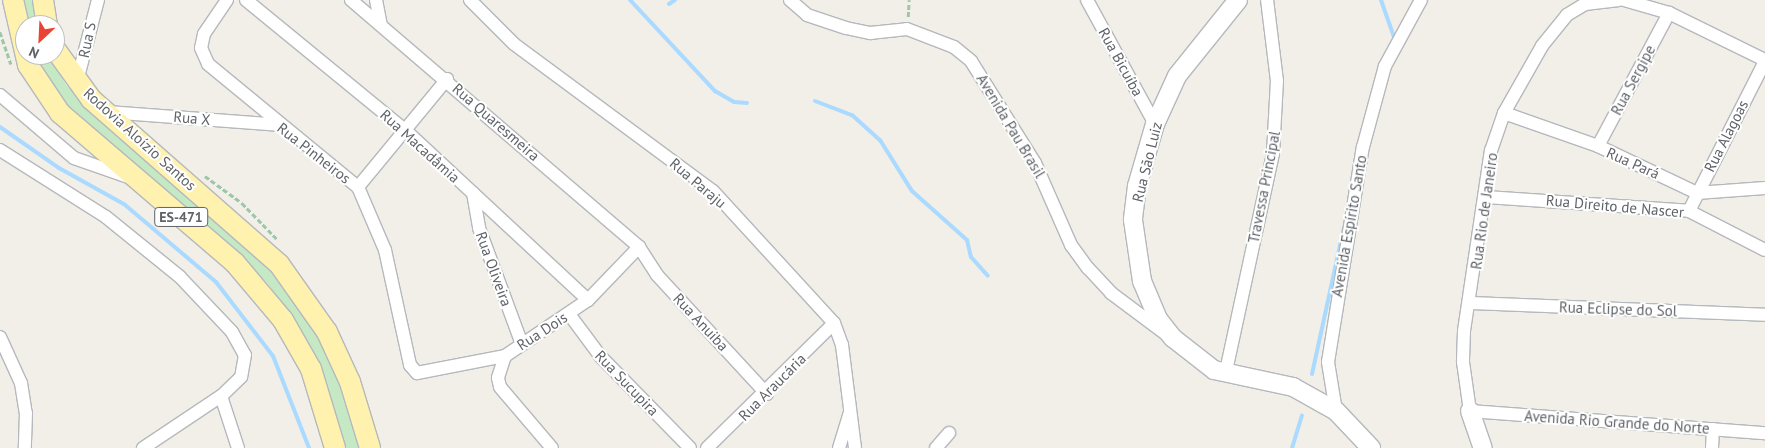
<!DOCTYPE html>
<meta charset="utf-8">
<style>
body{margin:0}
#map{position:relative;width:1765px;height:448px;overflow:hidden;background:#f1efe8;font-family:"PT Sans",sans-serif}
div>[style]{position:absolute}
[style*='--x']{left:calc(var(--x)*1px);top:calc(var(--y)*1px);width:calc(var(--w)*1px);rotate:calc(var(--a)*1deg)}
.green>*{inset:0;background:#c5e8c5}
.stream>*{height:4px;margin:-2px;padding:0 2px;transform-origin:2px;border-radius:2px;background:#aadaff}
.path>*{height:2.5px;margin-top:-1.25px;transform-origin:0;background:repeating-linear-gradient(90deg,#9cc7a9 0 5px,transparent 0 7.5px)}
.roads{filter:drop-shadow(1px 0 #b5b8bc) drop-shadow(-1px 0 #b5b8bc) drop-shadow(0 1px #b5b8bc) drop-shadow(0 -1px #b5b8bc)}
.street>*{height:12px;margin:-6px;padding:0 6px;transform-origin:6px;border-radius:6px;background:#fff}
.secondary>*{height:18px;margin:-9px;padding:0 9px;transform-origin:9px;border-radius:9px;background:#fff}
.primary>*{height:20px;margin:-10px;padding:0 10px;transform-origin:10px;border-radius:10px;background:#fff2af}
span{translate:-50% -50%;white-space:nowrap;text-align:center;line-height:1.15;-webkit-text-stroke:4px #fff;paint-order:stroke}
.shield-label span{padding:1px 4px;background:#fff;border:1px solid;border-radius:4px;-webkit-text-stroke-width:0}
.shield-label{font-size:14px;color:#5f6368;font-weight:700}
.street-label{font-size:15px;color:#5f6368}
.north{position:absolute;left:15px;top:15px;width:50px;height:50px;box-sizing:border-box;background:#fff;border:1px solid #bfc1c3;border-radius:50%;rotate:205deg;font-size:14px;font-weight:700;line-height:20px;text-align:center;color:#5f6368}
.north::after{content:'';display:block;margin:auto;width:18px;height:22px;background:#ea4335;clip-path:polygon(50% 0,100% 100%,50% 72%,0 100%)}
</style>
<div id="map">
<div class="green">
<i style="clip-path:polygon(18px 0,34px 0,38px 25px,25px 25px)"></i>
<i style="clip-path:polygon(31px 55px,48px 55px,66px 85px,90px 110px,247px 238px,324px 340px,366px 448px,345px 448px,320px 370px,269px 285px,218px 234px,66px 109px)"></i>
</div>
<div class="stream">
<i style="--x:630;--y:0;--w:125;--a:47"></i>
<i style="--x:715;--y:91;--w:22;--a:30"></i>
<i style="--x:734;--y:102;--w:13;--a:4"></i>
<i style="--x:1381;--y:0;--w:42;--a:70.7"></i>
<i style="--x:669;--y:4;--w:7;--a:-34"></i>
<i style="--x:815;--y:101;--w:40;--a:21"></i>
<i style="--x:852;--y:115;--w:38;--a:42"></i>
<i style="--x:880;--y:140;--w:60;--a:57.9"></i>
<i style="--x:912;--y:191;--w:74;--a:41.7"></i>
<i style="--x:967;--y:240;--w:17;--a:77"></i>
<i style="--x:971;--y:257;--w:25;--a:48"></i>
<i style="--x:0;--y:127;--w:72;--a:34.8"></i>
<i style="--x:59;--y:168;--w:74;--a:29"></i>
<i style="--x:124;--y:204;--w:121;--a:40.3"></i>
<i style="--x:216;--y:282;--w:93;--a:52.4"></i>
<i style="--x:273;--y:356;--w:99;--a:68.6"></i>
<i style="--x:1312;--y:374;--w:150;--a:-77.7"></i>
<i style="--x:1292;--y:448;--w:34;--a:-73"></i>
</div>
<div class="path">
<i style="--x:908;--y:17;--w:17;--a:-87"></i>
<i style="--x:0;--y:32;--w:34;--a:71"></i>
<i style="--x:205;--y:176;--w:46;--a:36.1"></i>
<i style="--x:242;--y:203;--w:52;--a:45.8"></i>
</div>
<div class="roads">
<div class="street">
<i style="--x:227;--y:0;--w:41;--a:124.1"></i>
<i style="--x:204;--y:34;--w:14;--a:102"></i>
<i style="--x:201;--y:48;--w:17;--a:66"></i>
<i style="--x:208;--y:64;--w:194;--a:39.4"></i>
<i style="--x:358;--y:187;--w:69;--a:66.8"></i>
<i style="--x:385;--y:250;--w:118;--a:77.7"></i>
<i style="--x:410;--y:365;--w:11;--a:49"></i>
<i style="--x:417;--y:373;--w:90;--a:-10.9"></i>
<i style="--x:505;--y:356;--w:100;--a:-34"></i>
<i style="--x:588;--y:300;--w:74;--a:-46.1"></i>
<i style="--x:246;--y:0;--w:205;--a:39.3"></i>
<i style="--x:405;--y:130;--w:250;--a:42.9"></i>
<i style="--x:351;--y:0;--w:379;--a:40.6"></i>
<i style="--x:639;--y:247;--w:33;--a:57"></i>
<i style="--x:657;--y:275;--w:162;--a:47.3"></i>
<i style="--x:376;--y:0;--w:25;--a:79"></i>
<i style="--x:470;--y:0;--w:62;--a:45"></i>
<i style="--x:514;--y:44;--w:247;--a:36.5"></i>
<i style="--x:713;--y:191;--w:179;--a:47.5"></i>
<i style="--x:834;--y:323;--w:23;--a:70"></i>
<i style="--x:842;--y:345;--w:104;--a:82.8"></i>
<i style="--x:790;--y:0;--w:23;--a:41"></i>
<i style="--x:807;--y:15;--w:41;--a:18.4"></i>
<i style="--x:846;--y:28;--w:25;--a:12"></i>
<i style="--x:870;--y:33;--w:37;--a:-6"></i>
<i style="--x:907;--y:29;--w:50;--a:21"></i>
<i style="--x:954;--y:47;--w:22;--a:39"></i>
<i style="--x:971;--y:61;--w:120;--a:57.9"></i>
<i style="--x:1035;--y:163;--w:90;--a:66.3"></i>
<i style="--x:1071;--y:245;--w:29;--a:54"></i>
<i style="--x:1088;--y:268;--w:34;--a:47"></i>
<i style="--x:1111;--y:293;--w:69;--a:36.7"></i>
<i style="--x:1087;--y:0;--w:141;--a:61.3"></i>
<i style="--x:1619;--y:0;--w:34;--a:173"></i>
<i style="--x:1585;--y:4;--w:21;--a:149"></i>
<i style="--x:1567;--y:15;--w:40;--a:129"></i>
<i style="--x:1542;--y:46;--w:77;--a:119.6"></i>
<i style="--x:1504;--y:113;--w:39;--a:109"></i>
<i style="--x:1491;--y:150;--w:183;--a:98.5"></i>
<i style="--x:1464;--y:331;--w:31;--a:92"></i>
<i style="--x:1463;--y:362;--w:49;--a:81.9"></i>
<i style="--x:1470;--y:411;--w:296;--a:4.3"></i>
<i style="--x:1624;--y:0;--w:47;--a:16.1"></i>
<i style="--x:1669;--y:13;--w:107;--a:26.1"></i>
<i style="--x:77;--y:81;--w:84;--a:-75.5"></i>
<i style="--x:0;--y:95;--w:97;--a:40.4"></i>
<i style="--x:74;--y:158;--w:60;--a:19.3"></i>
<i style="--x:107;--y:112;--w:172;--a:4.3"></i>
<i style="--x:1504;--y:113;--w:100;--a:19.3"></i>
<i style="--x:1598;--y:146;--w:110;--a:25.4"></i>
<i style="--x:1697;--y:193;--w:68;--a:-4.2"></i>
<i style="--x:1598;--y:146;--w:151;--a:-61.9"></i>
<i style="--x:0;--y:150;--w:125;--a:32.3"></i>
<i style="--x:106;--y:217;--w:95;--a:39"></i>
<i style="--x:180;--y:277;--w:76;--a:46.6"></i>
<i style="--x:232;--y:332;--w:26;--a:61"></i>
<i style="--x:245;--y:355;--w:22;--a:100"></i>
<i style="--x:241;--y:377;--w:28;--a:136"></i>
<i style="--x:221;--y:396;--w:94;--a:146.3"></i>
<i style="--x:358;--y:187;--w:140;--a:-50.5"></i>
<i style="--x:473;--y:193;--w:36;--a:80"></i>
<i style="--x:479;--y:228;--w:124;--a:69.7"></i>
<i style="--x:1486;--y:197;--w:203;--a:3.9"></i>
<i style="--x:1689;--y:211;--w:85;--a:27.2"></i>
<i style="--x:1689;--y:211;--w:168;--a:-63.1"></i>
<i style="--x:1471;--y:303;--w:294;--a:2.3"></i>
<i style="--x:569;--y:314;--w:54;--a:53.3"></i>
<i style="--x:601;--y:357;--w:127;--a:45.6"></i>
<i style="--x:0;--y:337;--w:51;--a:65.5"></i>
<i style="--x:21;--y:383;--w:30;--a:81"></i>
<i style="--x:26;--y:413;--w:35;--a:92"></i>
<i style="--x:505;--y:356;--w:23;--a:108"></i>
<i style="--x:498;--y:378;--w:9;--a:77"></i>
<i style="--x:500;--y:387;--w:80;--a:49.6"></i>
<i style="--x:1226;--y:371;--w:222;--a:-77.8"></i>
<i style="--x:1273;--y:154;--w:73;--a:-86.9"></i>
<i style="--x:1277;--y:81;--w:82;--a:-97"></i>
<i style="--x:221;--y:396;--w:55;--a:71.9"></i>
<i style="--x:1336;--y:411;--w:50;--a:-99.3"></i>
<i style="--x:1328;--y:362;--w:218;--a:-80.8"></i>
<i style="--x:1363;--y:147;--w:84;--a:-74.8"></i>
<i style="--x:1385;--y:66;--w:75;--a:-61.4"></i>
<i style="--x:707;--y:448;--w:178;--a:-44.5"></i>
<i style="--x:839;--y:448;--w:38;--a:-73"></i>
<i style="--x:936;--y:448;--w:20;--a:-49"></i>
<i style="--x:1712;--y:448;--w:19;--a:-87"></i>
</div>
<div class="secondary">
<i style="--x:1238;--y:0;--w:97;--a:128.8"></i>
<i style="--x:1177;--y:76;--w:53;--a:114.6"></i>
<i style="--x:1155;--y:124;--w:65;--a:106.2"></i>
<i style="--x:1137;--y:186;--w:34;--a:97"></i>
<i style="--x:1133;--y:220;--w:62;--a:81.6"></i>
<i style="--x:1142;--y:281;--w:41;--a:67.2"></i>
<i style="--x:1158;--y:319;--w:24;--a:52"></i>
<i style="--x:1173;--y:338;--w:52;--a:38"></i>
<i style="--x:1214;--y:370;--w:81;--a:12.1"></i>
<i style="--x:1293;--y:387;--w:49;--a:29.2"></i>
<i style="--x:1336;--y:411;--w:51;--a:46.6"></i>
<i style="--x:1470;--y:411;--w:39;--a:71"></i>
</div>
<div class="primary">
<i style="--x:13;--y:0;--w:67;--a:77"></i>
<i style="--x:28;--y:65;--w:58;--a:56.3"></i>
<i style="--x:60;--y:113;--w:230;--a:40.6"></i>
<i style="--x:235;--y:263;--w:75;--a:49.9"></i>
<i style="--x:283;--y:320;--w:56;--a:60.3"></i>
<i style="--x:311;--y:369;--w:83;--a:73.1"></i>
<i style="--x:43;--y:0;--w:25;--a:81"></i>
<i style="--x:55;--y:49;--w:62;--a:54.2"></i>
<i style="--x:91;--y:99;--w:250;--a:41.3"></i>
<i style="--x:279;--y:264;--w:83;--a:54.8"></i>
<i style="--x:327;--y:332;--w:55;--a:65.3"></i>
<i style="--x:350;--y:382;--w:69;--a:73.1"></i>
</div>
</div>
<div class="shield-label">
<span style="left:181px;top:217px">ES-471</span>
</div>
<div class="street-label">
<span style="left:87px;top:40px;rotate:-78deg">Rua S</span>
<span style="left:1121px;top:62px;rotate:61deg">Rua Bicuíba</span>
<span style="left:1633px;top:80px;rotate:-62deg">Rua Sergipe</span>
<span style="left:192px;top:118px;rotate:5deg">Rua X</span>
<span style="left:496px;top:122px;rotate:41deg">Rua Quaresmeira</span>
<span style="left:1011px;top:126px;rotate:59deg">Avenida Pau Brasil</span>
<span style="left:1726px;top:136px;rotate:-63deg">Rua Alagoas</span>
<span style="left:140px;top:139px;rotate:42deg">Rodovia Aloízio Santos</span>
<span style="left:420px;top:146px;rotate:42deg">Rua Macadâmia</span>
<span style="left:314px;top:153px;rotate:38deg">Rua Pinheiros</span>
<span style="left:1147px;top:162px;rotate:-76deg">Rua São Luiz</span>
<span style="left:1633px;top:163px;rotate:24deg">Rua Pará</span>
<span style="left:698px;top:183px;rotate:40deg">Rua Paraju</span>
<span style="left:1264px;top:187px;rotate:-79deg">Travessa Principal</span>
<span style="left:1615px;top:206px;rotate:5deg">Rua Direito de Nascer</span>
<span style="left:1484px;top:211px;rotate:-82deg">Rua Rio de Janeiro</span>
<span style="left:1349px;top:226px;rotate:-80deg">Avenida Espírito Santo</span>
<span style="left:494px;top:269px;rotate:70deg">Rua Oliveira</span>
<span style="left:1618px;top:309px;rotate:2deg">Rua Eclipse do Sol</span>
<span style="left:701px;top:322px;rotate:47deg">Rua Anuiba</span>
<span style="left:542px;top:331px;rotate:-33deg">Rua Dois</span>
<span style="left:627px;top:383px;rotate:46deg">Rua Sucupira</span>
<span style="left:772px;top:387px;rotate:-45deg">Rua Araucária</span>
<span style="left:1617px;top:422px;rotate:4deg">Avenida Rio Grande do Norte</span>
</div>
<div class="north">N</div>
</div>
